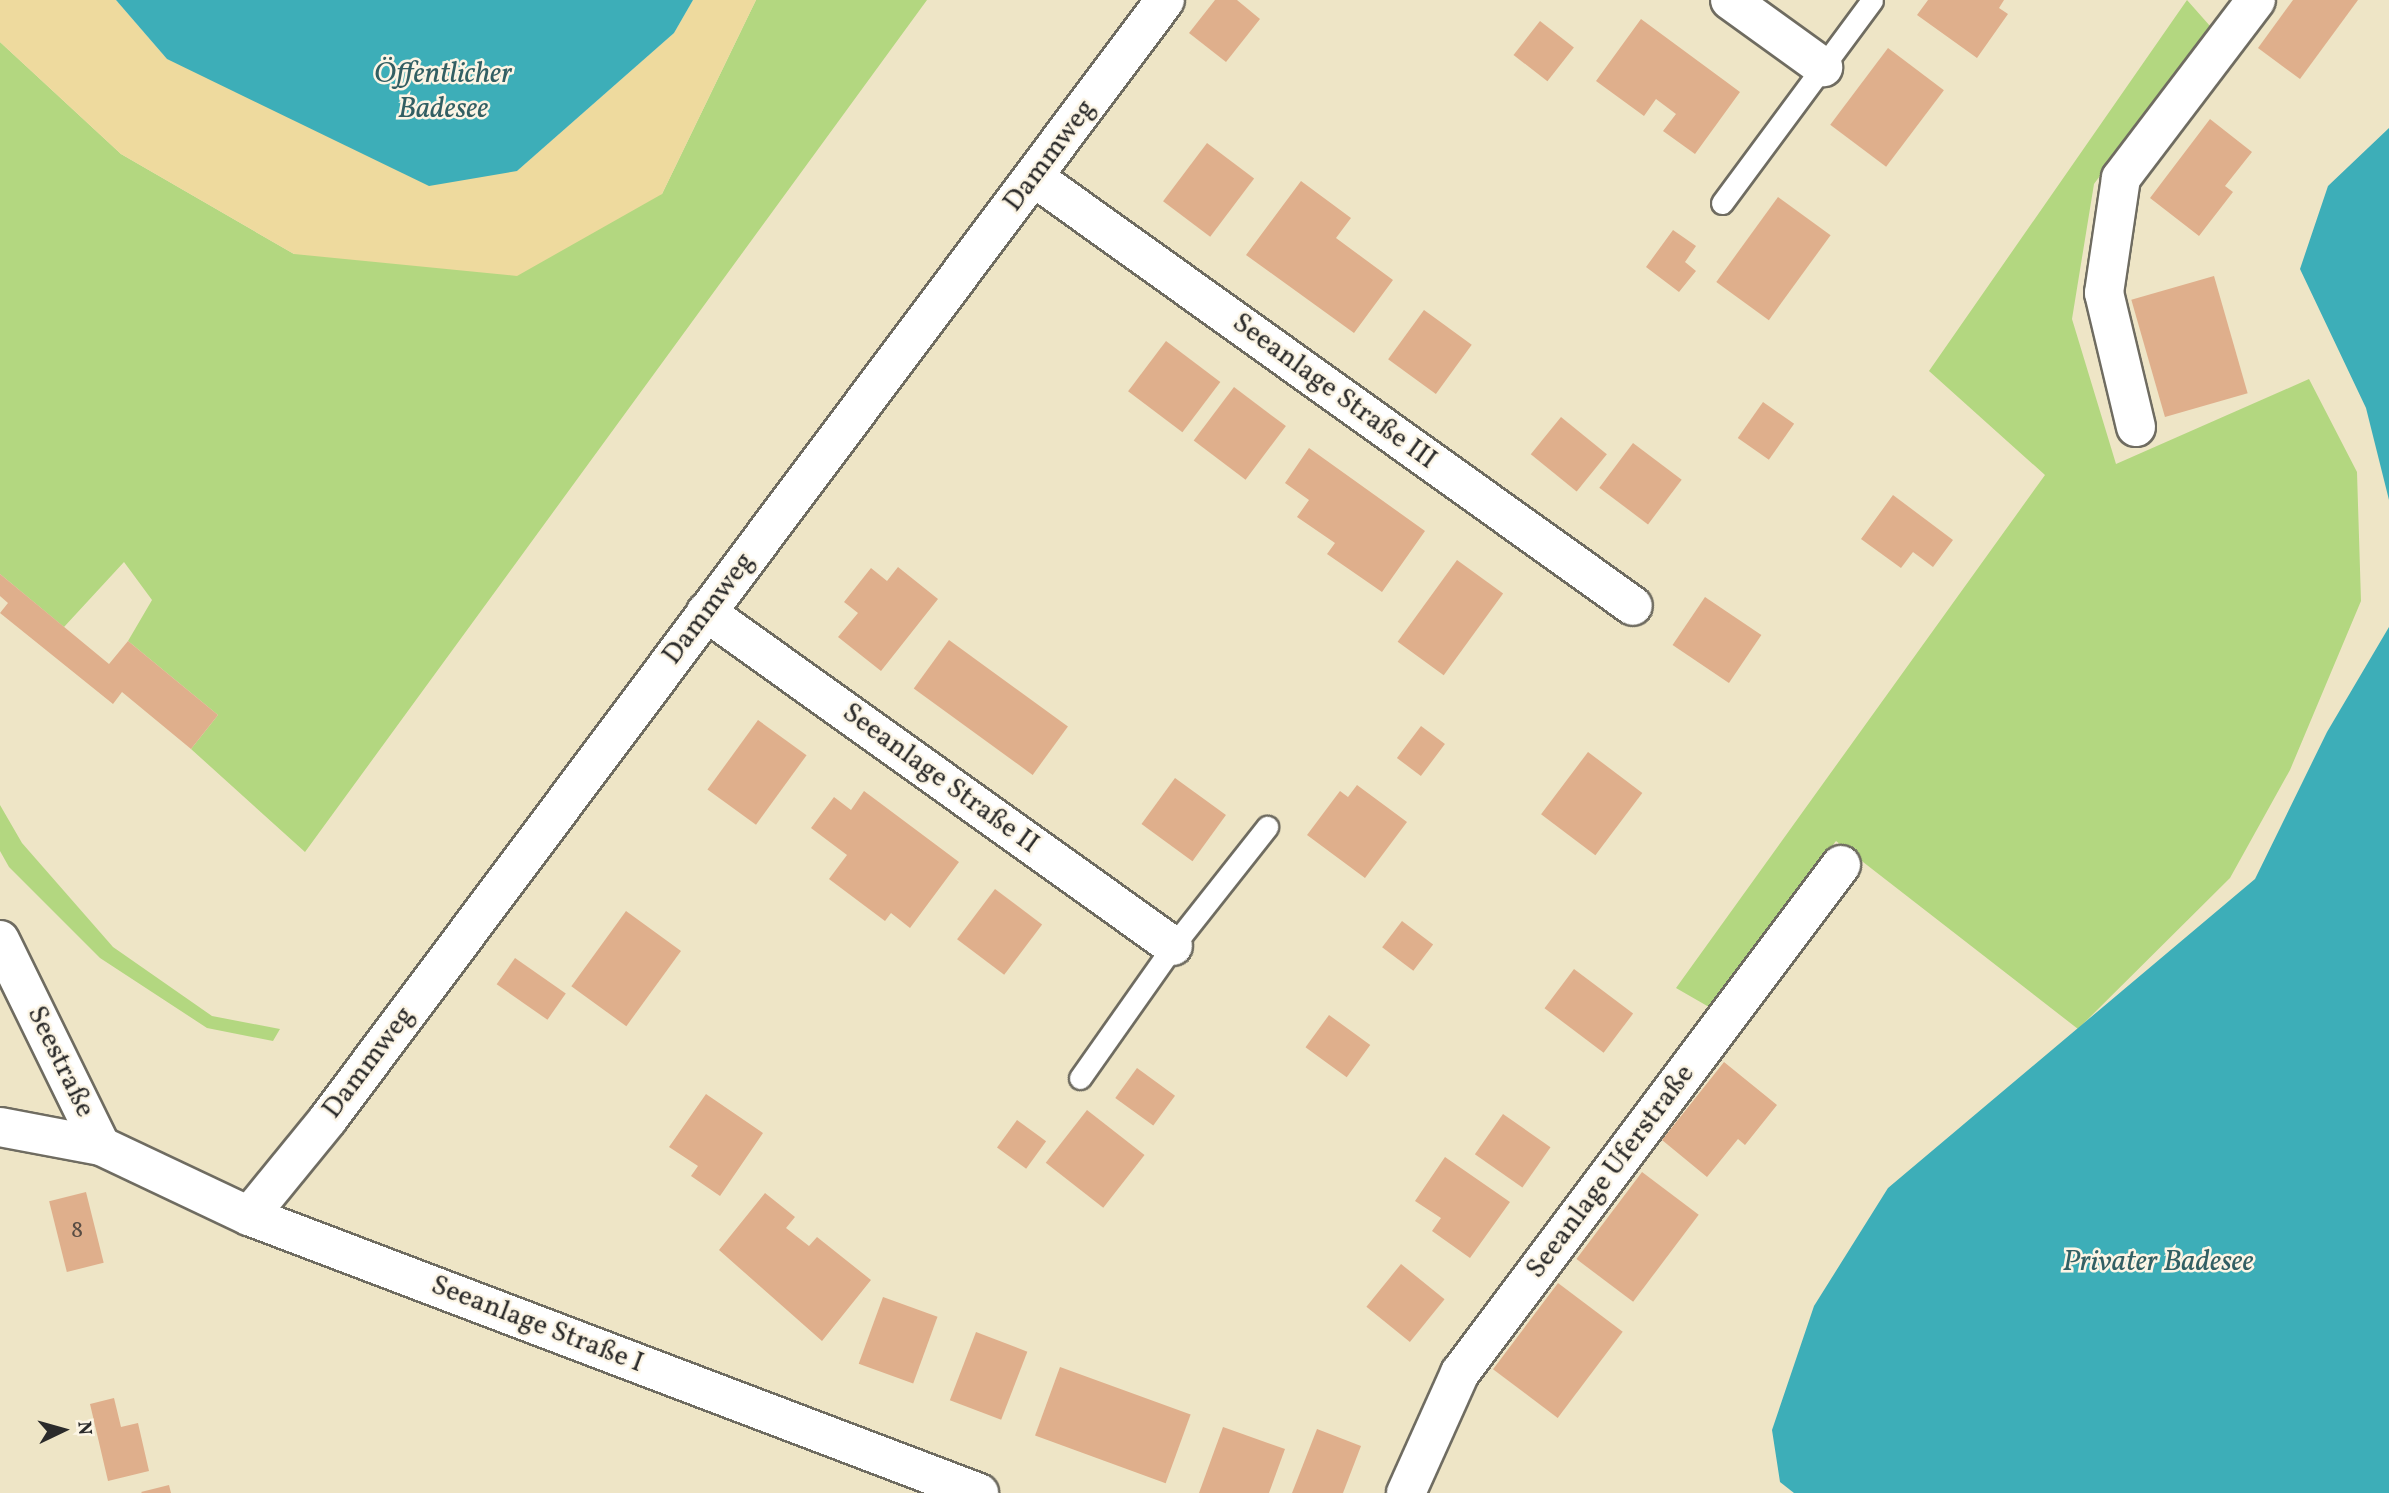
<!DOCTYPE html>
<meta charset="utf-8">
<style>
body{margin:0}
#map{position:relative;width:2389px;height:1493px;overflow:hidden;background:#eee5c6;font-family:Vollkorn,serif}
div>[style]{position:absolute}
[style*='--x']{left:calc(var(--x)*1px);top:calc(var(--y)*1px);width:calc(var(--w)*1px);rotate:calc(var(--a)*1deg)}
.green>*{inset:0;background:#b3d780}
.sand>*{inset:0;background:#eeda9e}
.water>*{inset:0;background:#3daeb8}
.building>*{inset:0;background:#dfaf8c;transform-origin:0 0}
.roads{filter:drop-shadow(2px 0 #6f6c61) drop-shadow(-2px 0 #6f6c61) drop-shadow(0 2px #6f6c61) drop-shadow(0 -2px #6f6c61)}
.service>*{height:21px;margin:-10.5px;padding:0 10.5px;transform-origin:10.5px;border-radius:10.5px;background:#fff}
.minor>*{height:38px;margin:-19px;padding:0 19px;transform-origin:19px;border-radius:19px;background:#fff}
span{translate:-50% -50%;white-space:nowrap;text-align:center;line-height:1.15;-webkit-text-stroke:5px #fcf5e5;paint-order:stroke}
.number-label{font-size:24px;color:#584c43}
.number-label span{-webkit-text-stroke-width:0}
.street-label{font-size:28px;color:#2b2b2b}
.water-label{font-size:30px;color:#325f63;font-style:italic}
.north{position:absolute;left:28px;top:1395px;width:70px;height:70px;-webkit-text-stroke:5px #fcf5e5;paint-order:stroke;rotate:85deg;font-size:19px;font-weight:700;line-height:28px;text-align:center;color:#2b2b2b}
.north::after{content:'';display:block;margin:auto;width:24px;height:32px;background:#2b2b2b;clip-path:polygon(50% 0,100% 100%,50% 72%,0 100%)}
</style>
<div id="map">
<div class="green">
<i style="clip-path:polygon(756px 0,927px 0,305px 852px,191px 749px,218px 715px,128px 641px,152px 600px,124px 562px,64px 627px,0 574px,0 42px,121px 154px,294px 254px,662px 194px)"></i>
<i style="clip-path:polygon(2187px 0,2210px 26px,2094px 184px,2072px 319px,2116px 464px,2309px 379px,2357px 472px,2361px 601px,2290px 770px,2230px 878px,2078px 1029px,1836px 841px,1709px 1007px,1676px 988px,2045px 475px,1929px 371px)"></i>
<i style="clip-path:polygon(0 805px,22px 843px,113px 947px,212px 1016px,280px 1029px,273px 1041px,207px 1028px,100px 958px,9px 867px,0 851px)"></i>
</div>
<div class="sand">
<i style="clip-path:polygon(0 0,116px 0,167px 59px,517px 171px,674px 33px,693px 0,756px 0,662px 194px,517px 276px,294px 254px,121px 154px,0 42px)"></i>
</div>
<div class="water">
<i style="clip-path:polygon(116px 0,693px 0,674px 33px,517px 171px,429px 186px,167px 59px)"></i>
<i style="clip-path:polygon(2389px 128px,2389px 500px,2366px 408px,2300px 269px,2328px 186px)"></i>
<i style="clip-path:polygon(2389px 627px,2389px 1493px,1794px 1493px,1780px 1482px,1772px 1430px,1814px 1306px,1888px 1188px,2255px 879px,2327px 732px)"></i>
</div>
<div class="building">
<i style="clip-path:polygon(1215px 0,1237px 0,1260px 19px,1226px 62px,1189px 33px)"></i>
<i style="clip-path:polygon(1928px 0,2004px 0,1999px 8px,2008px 14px,1977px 58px,1917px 15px)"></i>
<i style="clip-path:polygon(2293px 0,2358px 0,2300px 79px,2258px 48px)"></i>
<i style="clip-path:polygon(1641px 19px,1740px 92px,1695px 154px,1663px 131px,1676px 114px,1656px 99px,1644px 116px,1596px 81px)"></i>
<i style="left:1540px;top:21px;width:43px;height:43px;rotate:38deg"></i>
<i style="left:1888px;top:48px;width:70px;height:96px;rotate:37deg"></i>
<i style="clip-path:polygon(2210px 119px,2252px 152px,2225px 186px,2233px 192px,2199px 236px,2150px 198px)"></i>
<i style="left:1207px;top:143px;width:59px;height:73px;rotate:37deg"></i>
<i style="clip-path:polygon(1301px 181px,1351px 218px,1336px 238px,1393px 280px,1354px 333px,1246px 255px)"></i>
<i style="left:1778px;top:197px;width:65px;height:105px;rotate:36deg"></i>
<i style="clip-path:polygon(1673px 230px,1696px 246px,1685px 262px,1696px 271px,1679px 292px,1646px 267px)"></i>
<i style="left:2214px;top:276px;width:122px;height:86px;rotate:74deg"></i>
<i style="left:1424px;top:310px;width:59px;height:61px;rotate:36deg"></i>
<i style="left:1166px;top:341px;width:68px;height:63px;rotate:37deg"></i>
<i style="left:1234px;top:387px;width:65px;height:67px;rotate:37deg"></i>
<i style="left:1763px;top:402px;width:38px;height:44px;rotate:35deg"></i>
<i style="left:1561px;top:417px;width:59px;height:48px;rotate:39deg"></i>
<i style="left:1633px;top:443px;width:61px;height:56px;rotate:37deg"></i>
<i style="clip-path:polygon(1309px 448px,1425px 531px,1382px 592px,1327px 554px,1335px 543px,1297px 517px,1309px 500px,1285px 483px)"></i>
<i style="clip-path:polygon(1893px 495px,1953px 540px,1933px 567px,1913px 552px,1901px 568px,1861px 539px)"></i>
<i style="left:1457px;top:560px;width:57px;height:101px;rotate:36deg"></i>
<i style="clip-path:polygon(898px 567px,938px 599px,881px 671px,838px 637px,858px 613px,844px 602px,871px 568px,887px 581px)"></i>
<i style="clip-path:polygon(0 574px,109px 664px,128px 641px,218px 715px,191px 749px,122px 692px,113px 704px,0 613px,8px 603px,0 596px)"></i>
<i style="left:1705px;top:597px;width:68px;height:58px;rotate:34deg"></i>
<i style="left:949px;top:640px;width:147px;height:60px;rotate:36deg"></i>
<i style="left:758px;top:720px;width:60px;height:86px;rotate:36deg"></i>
<i style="left:1421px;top:726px;width:30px;height:40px;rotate:37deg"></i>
<i style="left:1588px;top:752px;width:68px;height:78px;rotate:37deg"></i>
<i style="left:1175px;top:778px;width:63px;height:57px;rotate:36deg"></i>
<i style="clip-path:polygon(1357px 785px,1407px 822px,1365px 878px,1307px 835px,1340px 791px,1348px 797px)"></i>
<i style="clip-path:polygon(864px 791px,959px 862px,910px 928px,891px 913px,885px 921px,829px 879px,847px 855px,811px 828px,834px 797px,851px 810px)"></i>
<i style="left:995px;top:889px;width:59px;height:63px;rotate:37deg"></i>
<i style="left:626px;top:911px;width:68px;height:93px;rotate:36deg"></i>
<i style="left:1402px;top:921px;width:39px;height:33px;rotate:37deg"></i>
<i style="left:515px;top:958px;width:62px;height:32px;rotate:35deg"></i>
<i style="left:1574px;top:969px;width:74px;height:49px;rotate:37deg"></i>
<i style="left:1329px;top:1015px;width:51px;height:40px;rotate:36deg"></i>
<i style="clip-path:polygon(1724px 1062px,1777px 1105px,1745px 1145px,1738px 1139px,1707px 1177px,1662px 1140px)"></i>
<i style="left:1137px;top:1068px;width:47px;height:37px;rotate:36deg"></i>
<i style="clip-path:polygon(706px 1094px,763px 1133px,720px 1196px,691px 1176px,698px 1166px,669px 1147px)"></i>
<i style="left:1087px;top:1110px;width:73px;height:67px;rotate:38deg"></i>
<i style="left:1503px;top:1114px;width:58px;height:49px;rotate:35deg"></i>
<i style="left:1017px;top:1120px;width:36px;height:34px;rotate:36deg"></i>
<i style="clip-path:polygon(1445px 1157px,1510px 1202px,1470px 1258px,1432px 1231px,1441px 1218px,1415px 1201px)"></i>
<i style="left:1642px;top:1172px;width:71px;height:109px;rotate:37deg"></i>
<i style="left:86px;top:1192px;width:73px;height:38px;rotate:76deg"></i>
<i style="clip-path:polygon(765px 1193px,795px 1217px,786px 1228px,809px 1246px,817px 1237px,871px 1280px,822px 1341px,719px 1250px)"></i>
<i style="left:1401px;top:1264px;width:56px;height:55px;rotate:39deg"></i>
<i style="left:1558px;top:1283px;width:81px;height:108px;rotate:37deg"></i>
<i style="left:883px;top:1297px;width:58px;height:71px;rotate:20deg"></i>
<i style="left:976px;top:1332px;width:55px;height:73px;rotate:21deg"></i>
<i style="left:1060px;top:1367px;width:139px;height:73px;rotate:20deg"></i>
<i style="clip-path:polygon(114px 1398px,121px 1427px,138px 1423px,149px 1471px,108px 1481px,90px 1404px)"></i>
<i style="clip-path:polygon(1223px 1427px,1285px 1449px,1269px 1493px,1199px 1493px)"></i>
<i style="clip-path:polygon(1317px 1429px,1361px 1446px,1343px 1493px,1292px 1493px)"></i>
<i style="clip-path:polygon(169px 1485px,171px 1493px,142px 1493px,141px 1492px)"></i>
</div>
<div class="roads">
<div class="service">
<i style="--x:1722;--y:203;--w:252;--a:-53.5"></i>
<i style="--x:1080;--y:1078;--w:161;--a:-54.8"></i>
<i style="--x:1173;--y:946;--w:152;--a:-51.7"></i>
</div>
<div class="minor">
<i style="--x:1730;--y:0;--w:115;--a:35.8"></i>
<i style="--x:1035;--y:178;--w:735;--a:35.59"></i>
<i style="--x:2136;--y:427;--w:138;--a:-103.4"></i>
<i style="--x:2104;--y:293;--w:116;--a:-81.6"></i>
<i style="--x:2121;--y:178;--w:223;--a:-52.8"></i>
<i style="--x:706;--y:612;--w:574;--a:35.57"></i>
<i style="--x:0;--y:940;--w:229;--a:63.9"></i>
<i style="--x:0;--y:1127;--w:103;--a:10.7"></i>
<i style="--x:101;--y:1146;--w:164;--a:25.3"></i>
<i style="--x:249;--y:1216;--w:781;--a:20.78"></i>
<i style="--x:249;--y:1216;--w:125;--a:-50.8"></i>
<i style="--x:328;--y:1119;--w:1397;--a:-53.2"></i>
<i style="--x:1406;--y:1493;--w:132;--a:-65.8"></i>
<i style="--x:1460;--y:1373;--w:635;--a:-53.13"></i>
</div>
</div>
<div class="number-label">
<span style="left:77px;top:1232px">8</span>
</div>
<div class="street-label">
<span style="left:1050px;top:156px;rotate:-53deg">Dammweg</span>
<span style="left:1334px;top:392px;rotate:36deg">Seeanlage Straße III</span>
<span style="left:709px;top:609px;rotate:-53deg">Dammweg</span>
<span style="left:940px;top:779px;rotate:36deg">Seeanlage Straße II</span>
<span style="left:60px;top:1062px;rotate:64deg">Seestraße</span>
<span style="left:369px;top:1063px;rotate:-53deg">Dammweg</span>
<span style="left:1611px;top:1172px;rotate:-53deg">Seeanlage Uferstraße</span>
<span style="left:537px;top:1325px;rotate:21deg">Seeanlage Straße I</span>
</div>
<div class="water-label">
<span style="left:443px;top:91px">Öffentlicher<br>Badesee</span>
<span style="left:2158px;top:1262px">Privater Badesee</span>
</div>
<div class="north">N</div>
</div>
